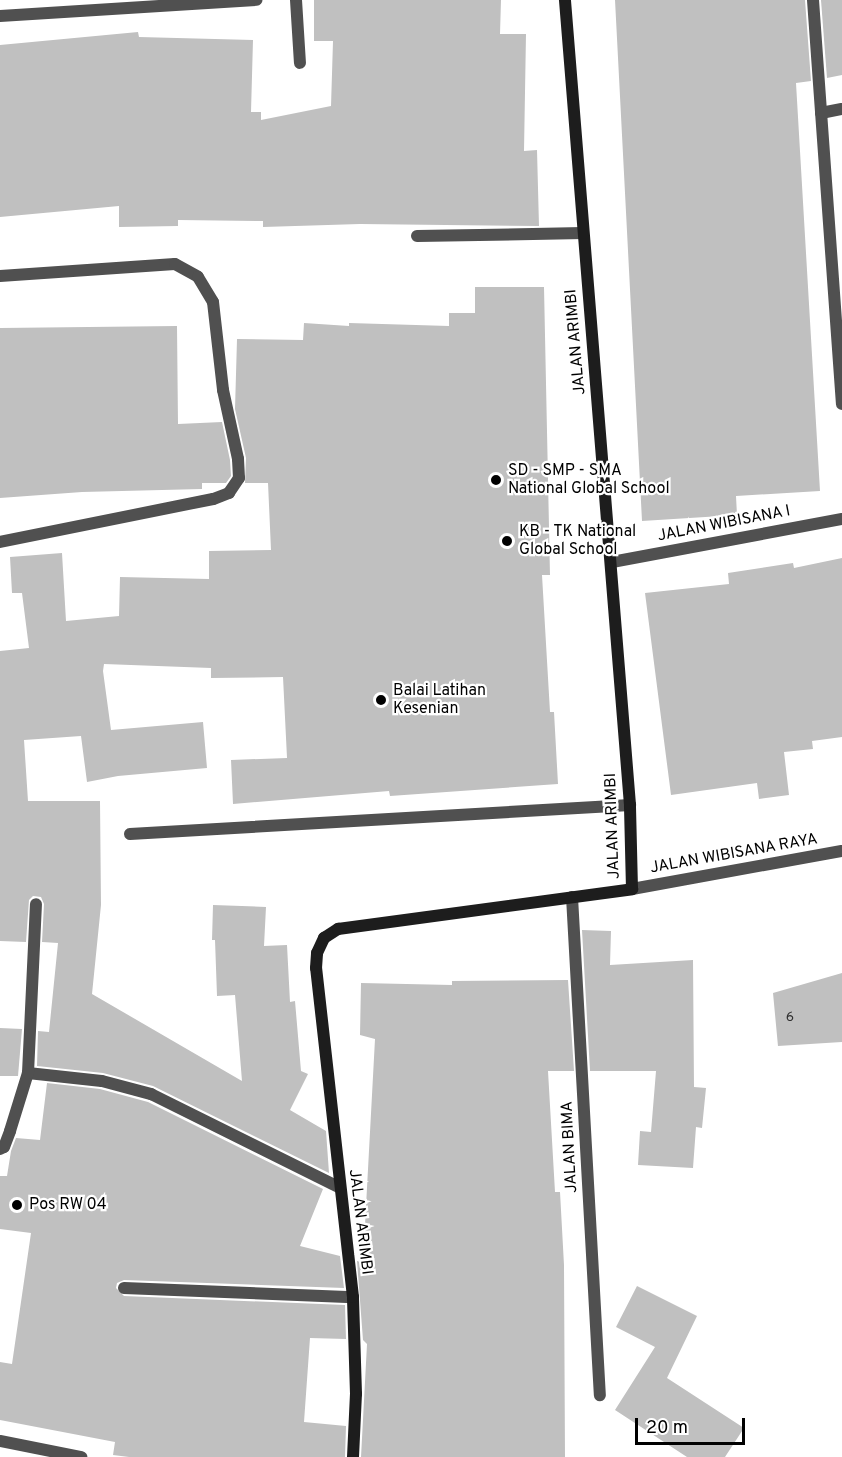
<!DOCTYPE html>
<style>
body{margin:0}
#map{position:relative;width:842px;height:1457px;overflow:hidden;background:#fff;font-family:Overpass,sans-serif}
div>[style]{position:absolute}
[style*='--x']{left:calc(var(--x)*1px);top:calc(var(--y)*1px);width:calc(var(--w)*1px);rotate:calc(var(--a)*1deg)}
.building>*{inset:0;background:#c0c0c0}
.lane>*{height:12px;margin:-6px;padding:0 6px;transform-origin:6px;border-radius:6px;background:#505050}
.street>*{height:12px;margin:-6px;padding:0 6px;transform-origin:6px;border-radius:6px;background:#505050}
.secondary>*{height:12px;margin:-6px;padding:0 6px;transform-origin:6px;border-radius:6px;background:#1d1d1d}
.dots>*{width:16px;height:16px;translate:-50% -50%;box-sizing:border-box;border:3px solid #fff;border-radius:50%}
span{translate:-50% -50%;white-space:nowrap;text-align:center;line-height:1.15;-webkit-text-stroke:4.5px #fff;paint-order:stroke}
.number-label{font-size:14px;color:#303030}
.number-label span{-webkit-text-stroke-width:0}
.street-label{font-size:16px;color:#000}
.poi-label{font-size:16px;color:#000}
.left{translate:0 -50%;text-align:left}
.scale{position:absolute;left:635px;top:1418px;width:110px;height:27px;box-sizing:border-box;border:3px solid #000;border-top:0;padding-left:8px;font-size:18px;line-height:21px;white-space:nowrap;color:#000;-webkit-text-stroke:4px #fff;paint-order:stroke}
</style>
<div id="map">
<div class="building">
<i style="clip-path:polygon(314px 0,501px 0,500px 34px,526px 34px,524px 151px,537px 150px,539px 226px,360px 224px,263px 227px,263px 221px,178px 220px,178px 226px,119px 227px,119px 206px,0 217px,0 45px,138px 32px,139px 37px,253px 40px,251px 112px,261px 112px,261px 120px,331px 106px,333px 41px,314px 41px)"></i>
<i style="clip-path:polygon(615px 0,805px 0,811px 81px,796px 83px,820px 491px,736px 496px,737px 515px,642px 521px)"></i>
<i style="clip-path:polygon(821px 0,842px 0,842px 75px,827px 78px)"></i>
<i style="clip-path:polygon(475px 287px,544px 287px,550px 575px,542px 575px,550px 712px,554px 712px,558px 784px,390px 796px,389px 791px,233px 804px,231px 760px,287px 758px,283px 677px,211px 678px,211px 668px,104px 664px,103px 671px,111px 730px,203px 722px,207px 768px,118px 776px,87px 782px,81px 736px,24px 740px,28px 801px,100px 801px,101px 905px,92px 994px,242px 1081px,235px 995px,217px 996px,215px 940px,212px 940px,213px 905px,266px 907px,264px 946px,287px 945px,290px 1002px,295px 1001px,301px 1071px,308px 1074px,290px 1110px,326px 1131px,329px 1173px,153px 1086px,103px 1073px,37px 1066px,38px 1031px,49px 1032px,58px 943px,42px 942px,44px 904px,41px 897px,33px 896px,29px 900px,26px 942px,0 941px,0 651px,29px 648px,22px 593px,12px 593px,10px 557px,62px 553px,66px 621px,119px 616px,120px 577px,209px 579px,209px 551px,271px 550px,268px 483px,245px 483px,246px 458px,235px 409px,237px 339px,303px 340px,304px 323px,349px 326px,349px 323px,449px 326px,449px 313px,475px 313px)"></i>
<i style="clip-path:polygon(177px 326px,178px 424px,222px 422px,230px 460px,231px 476px,226px 483px,202px 483px,202px 489px,82px 492px,0 498px,0 328px)"></i>
<i style="clip-path:polygon(842px 558px,842px 737px,812px 741px,813px 749px,784px 752px,789px 795px,759px 799px,757px 783px,671px 795px,645px 593px,729px 584px,728px 573px,793px 563px,794px 568px)"></i>
<i style="clip-path:polygon(582px 930px,611px 931px,610px 965px,693px 960px,694px 1087px,706px 1088px,702px 1128px,696px 1127px,693px 1168px,638px 1165px,640px 1131px,651px 1132px,656px 1071px,590px 1071px)"></i>
<i style="clip-path:polygon(842px 973px,842px 1042px,778px 1046px,773px 993px)"></i>
<i style="clip-path:polygon(568px 980px,574px 1071px,548px 1071px,555px 1192px,560px 1192px,564px 1265px,565px 1457px,361px 1457px,367px 1344px,363px 1340px,357px 1261px,363px 1262px,375px 1039px,360px 1035px,361px 983px,452px 985px,452px 981px)"></i>
<i style="clip-path:polygon(0 1028px,22px 1029px,18px 1076px,0 1076px)"></i>
<i style="clip-path:polygon(47px 1083px,100px 1089px,148px 1102px,323px 1189px,300px 1246px,340px 1256px,344px 1288px,124px 1280px,117px 1283px,116px 1288px,124px 1296px,345px 1305px,346px 1339px,310px 1338px,304px 1422px,346px 1426px,345px 1457px,129px 1457px,113px 1455px,115px 1442px,0 1420px,0 1362px,12px 1364px,31px 1233px,0 1229px,0 1176px,7px 1176px,11px 1151px,16px 1138px,40px 1140px)"></i>
<i style="clip-path:polygon(637px 1286px,697px 1316px,667px 1378px,744px 1428px,725px 1457px,687px 1457px,615px 1410px,655px 1347px,616px 1327px)"></i>
</div>
<div class="lane">
<i style="--x:130;--y:834;--w:501;--a:-3.32"></i>
</div>
<div class="street">
<i style="--x:296;--y:0;--w:63;--a:86.4"></i>
<i style="--x:813;--y:0;--w:405;--a:85.9"></i>
<i style="--x:0;--y:16;--w:257;--a:-3.6"></i>
<i style="--x:821;--y:113;--w:21;--a:-11"></i>
<i style="--x:417;--y:236;--w:166;--a:-1"></i>
<i style="--x:0;--y:276;--w:175;--a:-3.9"></i>
<i style="--x:175;--y:264;--w:26;--a:29"></i>
<i style="--x:198;--y:277;--w:29;--a:59"></i>
<i style="--x:213;--y:302;--w:89;--a:83.5"></i>
<i style="--x:223;--y:390;--w:71;--a:77.7"></i>
<i style="--x:238;--y:459;--w:19;--a:87"></i>
<i style="--x:239;--y:478;--w:18;--a:124"></i>
<i style="--x:229;--y:493;--w:17;--a:159"></i>
<i style="--x:213;--y:499;--w:217;--a:168.6"></i>
<i style="--x:612;--y:562;--w:234;--a:-10.6"></i>
<i style="--x:632;--y:889;--w:213;--a:-10.3"></i>
<i style="--x:572;--y:897;--w:499;--a:86.8"></i>
<i style="--x:28;--y:1073;--w:74;--a:6.2"></i>
<i style="--x:102;--y:1081;--w:51;--a:14.9"></i>
<i style="--x:151;--y:1094;--w:209;--a:26.4"></i>
<i style="--x:0;--y:1149;--w:4;--a:-27"></i>
<i style="--x:4;--y:1147;--w:17;--a:-69"></i>
<i style="--x:10;--y:1131;--w:61;--a:-72.8"></i>
<i style="--x:28;--y:1073;--w:169;--a:-87.3"></i>
<i style="--x:124;--y:1288;--w:229;--a:2.3"></i>
<i style="--x:0;--y:1441;--w:83;--a:11.2"></i>
</div>
<div class="secondary">
<i style="--x:353;--y:1457;--w:63;--a:-87.3"></i>
<i style="--x:356;--y:1394;--w:97;--a:-91.8"></i>
<i style="--x:353;--y:1297;--w:331;--a:-96.4"></i>
<i style="--x:316;--y:968;--w:15;--a:-86"></i>
<i style="--x:317;--y:953;--w:17;--a:-65"></i>
<i style="--x:324;--y:938;--w:17;--a:-33"></i>
<i style="--x:338;--y:929;--w:297;--a:-7.7"></i>
<i style="--x:632;--y:889;--w:84;--a:-91.4"></i>
<i style="--x:630;--y:805;--w:808;--a:-94.62"></i>
</div>
<div class="dots">
<i style="left:496px;top:480px;background:#000"></i>
<i style="left:507px;top:541px;background:#000"></i>
<i style="left:381px;top:700px;background:#000"></i>
<i style="left:17px;top:1205px;background:#000"></i>
</div>
<div class="number-label">
<span style="left:790px;top:1018px">6</span>
</div>
<div class="street-label">
<span style="left:576px;top:342px;rotate:-95deg">JALAN ARIMBI</span>
<span style="left:724px;top:524px;rotate:-11deg">JALAN WIBISANA I</span>
<span style="left:613px;top:826px;rotate:-92deg">JALAN ARIMBI</span>
<span style="left:734px;top:854px;rotate:-10deg">JALAN WIBISANA RAYA</span>
<span style="left:570px;top:1147px;rotate:-93deg">JALAN BIMA</span>
<span style="left:360px;top:1222px;rotate:83deg">JALAN ARIMBI</span>
</div>
<div class="poi-label">
<span class="left" style="left:508px;top:480px">SD - SMP - SMA<br>National Global School</span>
<span class="left" style="left:519px;top:541px">KB - TK National<br>Global School</span>
<span class="left" style="left:393px;top:700px">Balai Latihan<br>Kesenian</span>
<span class="left" style="left:29px;top:1205px">Pos RW 04</span>
</div>
<div class="scale">20 m</div>
</div>
